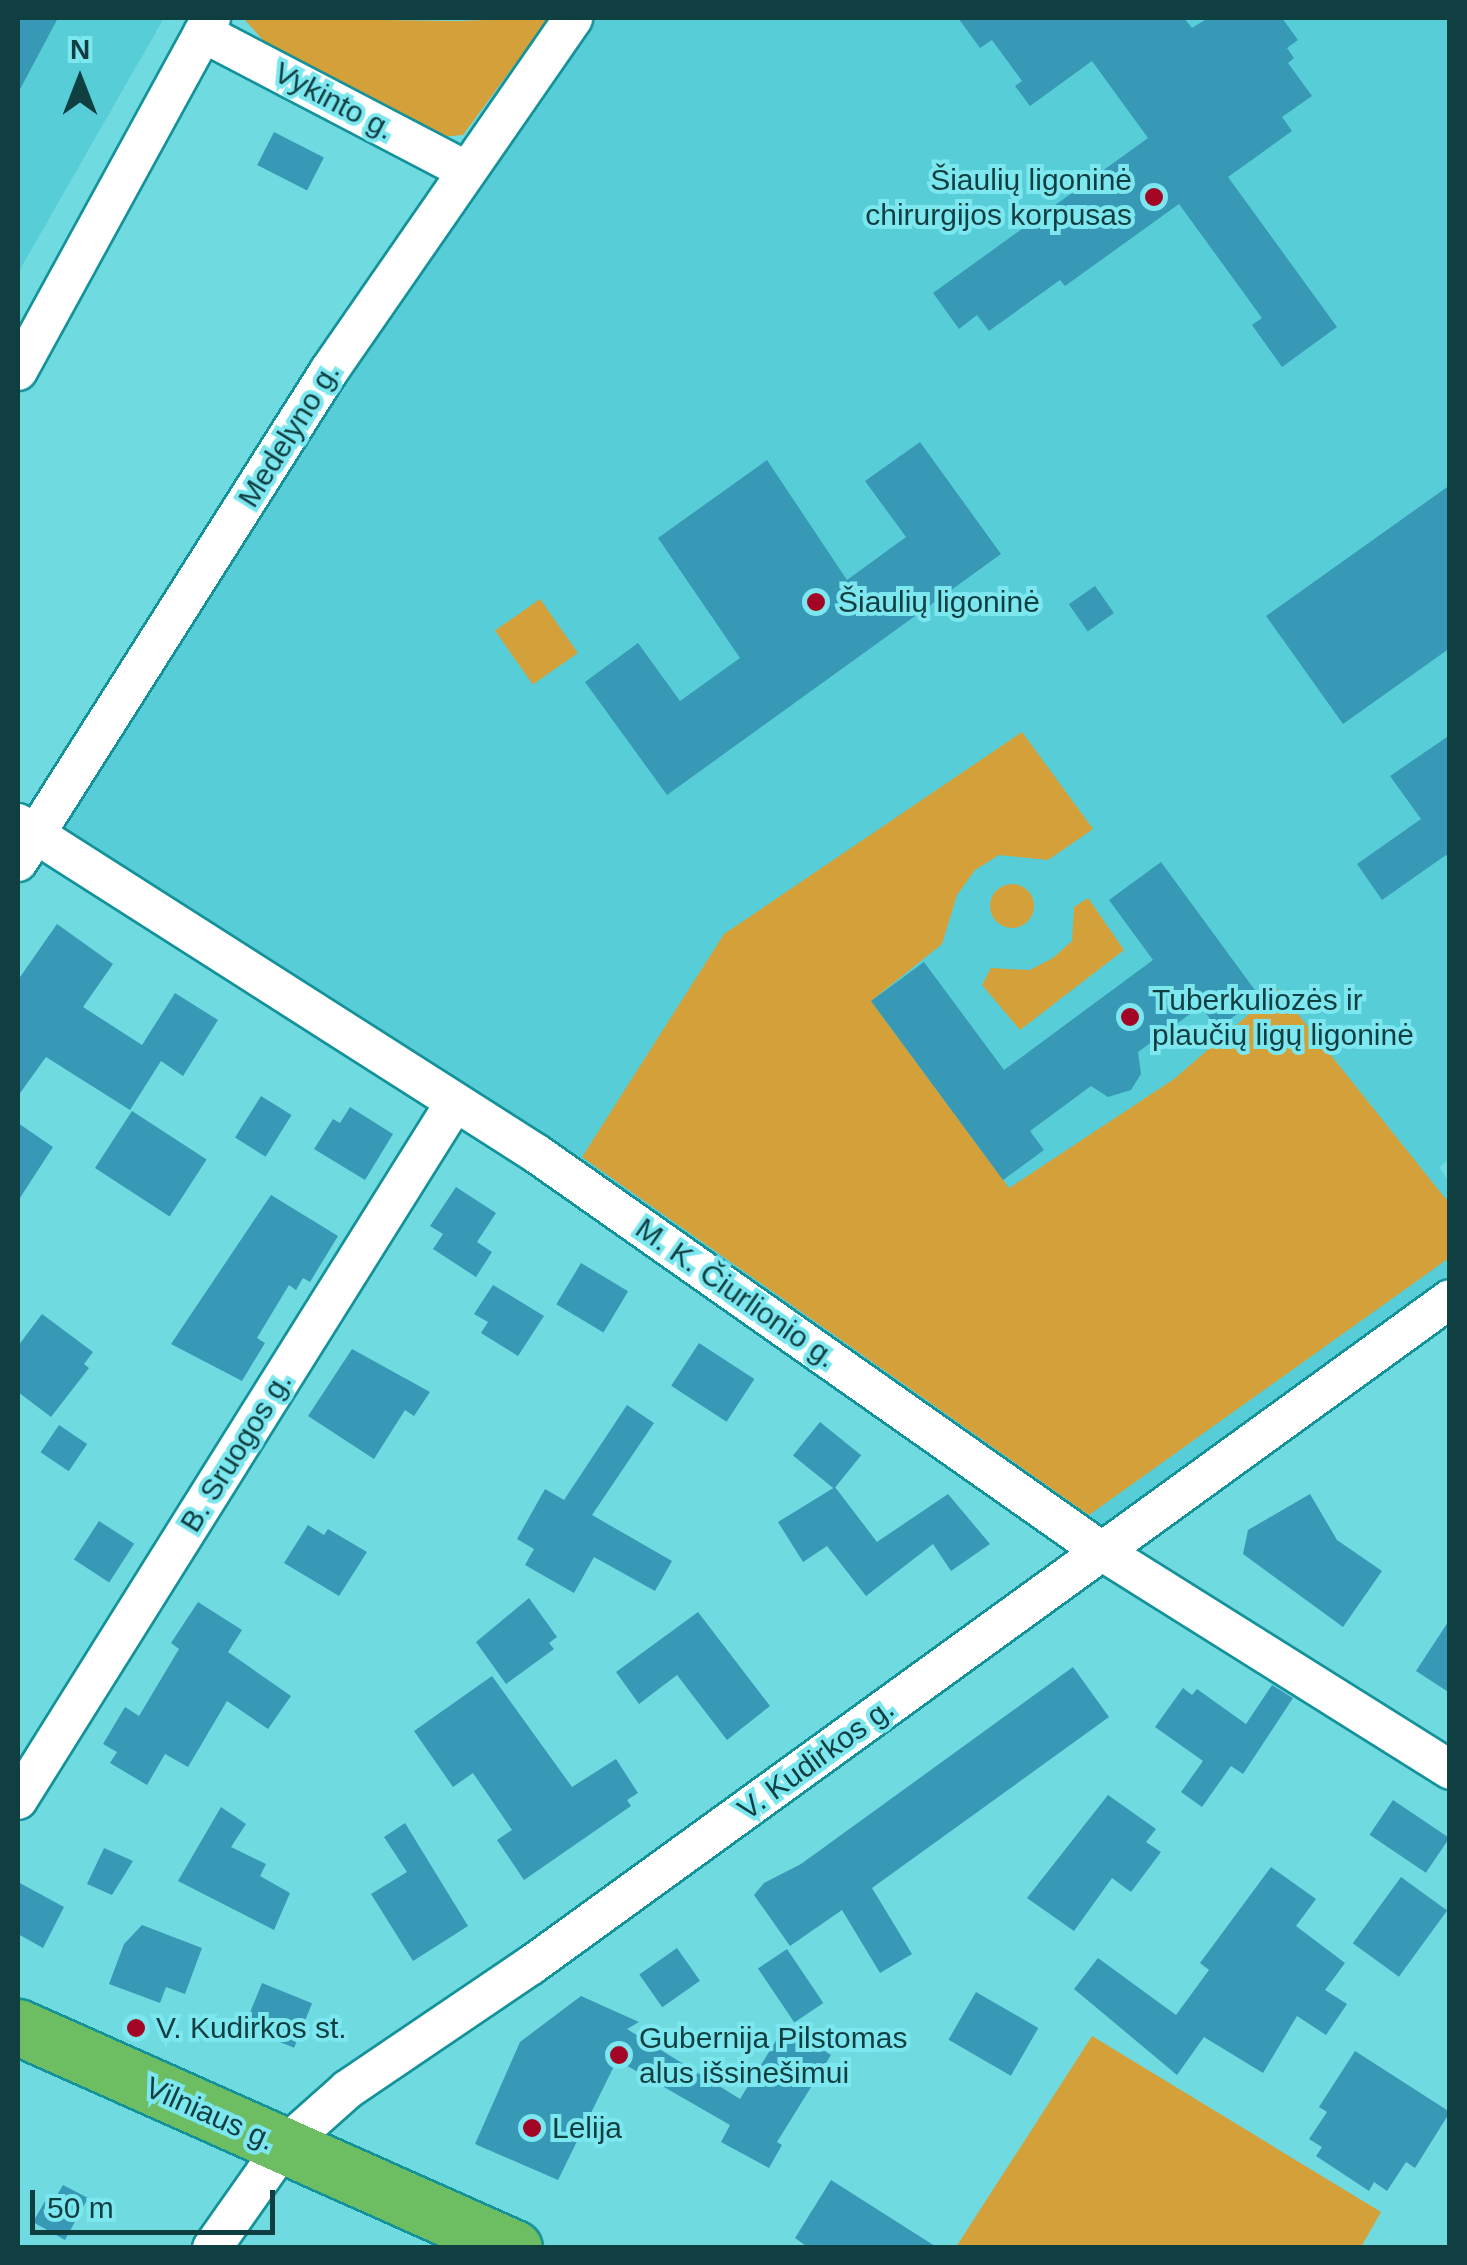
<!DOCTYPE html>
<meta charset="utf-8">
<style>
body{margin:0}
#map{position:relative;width:1467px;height:2265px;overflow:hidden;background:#70dae1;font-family:Helvetica,sans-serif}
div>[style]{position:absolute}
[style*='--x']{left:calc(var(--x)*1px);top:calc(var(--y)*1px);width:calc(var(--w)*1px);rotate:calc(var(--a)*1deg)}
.built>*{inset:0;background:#57ced7}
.green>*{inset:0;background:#d3a03a;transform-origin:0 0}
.round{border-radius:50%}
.building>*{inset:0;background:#3799b6;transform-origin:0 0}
.roads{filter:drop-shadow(2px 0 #149299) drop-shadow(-2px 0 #149299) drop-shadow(0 2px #149299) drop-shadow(0 -2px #149299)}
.street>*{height:38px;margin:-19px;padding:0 19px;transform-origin:19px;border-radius:19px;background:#fff}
.highway>*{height:55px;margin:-27.5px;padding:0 27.5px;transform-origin:27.5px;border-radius:27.5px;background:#6dbe63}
.dots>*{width:28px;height:28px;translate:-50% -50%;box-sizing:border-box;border:5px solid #7de7ef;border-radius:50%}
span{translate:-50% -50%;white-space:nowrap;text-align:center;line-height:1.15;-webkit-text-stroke:8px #7de7ef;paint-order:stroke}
.street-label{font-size:30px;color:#103f42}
.poi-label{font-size:30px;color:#103f42}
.right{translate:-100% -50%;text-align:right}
.left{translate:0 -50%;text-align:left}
.frame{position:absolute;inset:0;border:20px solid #103f42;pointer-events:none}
.north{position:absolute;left:30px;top:30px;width:100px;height:100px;-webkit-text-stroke:8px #7de7ef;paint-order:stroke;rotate:0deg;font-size:28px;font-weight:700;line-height:40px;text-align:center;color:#103f42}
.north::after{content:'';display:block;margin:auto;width:35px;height:45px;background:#103f42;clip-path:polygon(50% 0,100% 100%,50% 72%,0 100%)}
.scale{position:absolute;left:30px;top:2190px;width:245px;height:45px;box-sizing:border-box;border:5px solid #103f42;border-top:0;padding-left:12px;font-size:30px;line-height:35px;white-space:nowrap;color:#103f42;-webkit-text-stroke:8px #7de7ef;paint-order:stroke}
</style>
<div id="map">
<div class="built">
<i style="clip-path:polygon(18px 18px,164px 18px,18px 273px)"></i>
<i style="clip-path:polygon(573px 18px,1449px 18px,1450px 1159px,1439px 1167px,1449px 1182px,1449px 1299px,1103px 1552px,37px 834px)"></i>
</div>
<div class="green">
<i style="clip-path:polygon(243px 18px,456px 21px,549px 18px,463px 135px,439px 137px,282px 61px)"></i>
<i style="left:540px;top:599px;width:66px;height:55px;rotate:55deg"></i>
<i style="clip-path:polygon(1022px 732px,1093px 829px,1048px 860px,999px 855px,975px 870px,957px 895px,942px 944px,871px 1001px,1009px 1188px,1174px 1079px,1278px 989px,1449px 1203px,1449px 1258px,1089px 1515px,582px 1157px,724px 934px)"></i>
<i class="round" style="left:990px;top:884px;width:44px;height:44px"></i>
<i style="clip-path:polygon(1088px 898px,1124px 950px,1020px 1030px,982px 985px,991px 968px,1030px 970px,1053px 958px,1072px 941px,1074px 907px)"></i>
<i style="clip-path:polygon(1092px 2036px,1381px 2212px,1361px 2247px,956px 2247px)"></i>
</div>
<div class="building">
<i style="clip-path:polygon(18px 18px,58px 18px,18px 93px)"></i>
<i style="clip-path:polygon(958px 18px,1184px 18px,1192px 28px,1208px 18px,1282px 18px,1298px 40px,1287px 48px,1294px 58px,1288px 63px,1312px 96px,1282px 117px,1292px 131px,1228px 177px,1337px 327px,1282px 367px,1252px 325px,1262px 318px,1179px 204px,1065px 286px,1060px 280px,989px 331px,977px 315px,959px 329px,933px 293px,1148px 138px,1092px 61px,1030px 106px,1015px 86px,1022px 81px,992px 40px,980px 48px)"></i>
<i style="left:274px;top:132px;width:56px;height:37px;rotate:27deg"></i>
<i style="clip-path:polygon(920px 442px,1001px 554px,667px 795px,585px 682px,638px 643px,680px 701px,740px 658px,658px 538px,767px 460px,847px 580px,906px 537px,865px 481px)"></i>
<i style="clip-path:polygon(1450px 485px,1450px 648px,1343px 724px,1266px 616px)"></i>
<i style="left:1095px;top:586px;width:33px;height:32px;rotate:55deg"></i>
<i style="clip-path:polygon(1450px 735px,1450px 860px,1446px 855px,1382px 900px,1357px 864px,1421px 819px,1390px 776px)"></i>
<i style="clip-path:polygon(1161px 862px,1260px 997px,1217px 1029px,1201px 1006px,1138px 1052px,1141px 1074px,1131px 1090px,1108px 1097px,1091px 1086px,1030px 1131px,1044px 1150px,1003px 1180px,871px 1001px,924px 962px,1004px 1070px,1153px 960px,1109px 900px)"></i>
<i style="clip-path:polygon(57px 924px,113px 964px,83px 1007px,142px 1045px,175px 993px,218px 1020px,183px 1076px,161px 1061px,130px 1110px,46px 1057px,18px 1096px,18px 980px)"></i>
<i style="left:261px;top:1096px;width:36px;height:49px;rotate:32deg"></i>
<i style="clip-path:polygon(350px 1107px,393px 1134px,365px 1180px,314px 1149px,333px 1119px,340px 1123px)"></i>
<i style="left:132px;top:1111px;width:89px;height:68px;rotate:33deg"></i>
<i style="clip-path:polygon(18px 1123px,53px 1147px,18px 1201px)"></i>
<i style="clip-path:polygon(456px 1187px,496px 1213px,477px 1242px,492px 1252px,476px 1277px,433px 1249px,443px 1234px,430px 1226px)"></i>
<i style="clip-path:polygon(271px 1195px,338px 1236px,310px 1282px,303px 1278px,296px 1290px,289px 1285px,257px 1338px,265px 1343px,242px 1381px,171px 1344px)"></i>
<i style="left:581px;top:1263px;width:55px;height:48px;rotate:31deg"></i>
<i style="clip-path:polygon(493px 1285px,544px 1316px,518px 1356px,481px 1333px,488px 1322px,474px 1314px)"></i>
<i style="clip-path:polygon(42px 1314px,93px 1352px,84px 1364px,89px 1368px,51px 1417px,18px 1392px,18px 1346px)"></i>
<i style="left:699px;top:1343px;width:66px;height:51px;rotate:33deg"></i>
<i style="clip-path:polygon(352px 1349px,430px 1392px,414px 1416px,405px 1410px,374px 1459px,308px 1416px)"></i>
<i style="clip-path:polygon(627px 1405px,654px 1423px,592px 1515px,672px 1561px,655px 1591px,594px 1557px,574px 1593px,525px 1565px,534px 1549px,517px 1539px,545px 1489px,564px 1500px)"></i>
<i style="left:820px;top:1422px;width:53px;height:43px;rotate:39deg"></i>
<i style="left:59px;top:1425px;width:34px;height:33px;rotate:34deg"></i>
<i style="clip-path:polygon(835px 1487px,877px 1542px,948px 1494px,990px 1544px,951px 1571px,933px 1544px,866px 1596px,827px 1546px,803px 1562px,778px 1522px)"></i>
<i style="clip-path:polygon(1310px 1494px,1337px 1540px,1382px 1571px,1343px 1627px,1243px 1554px,1248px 1530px)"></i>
<i style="left:99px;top:1521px;width:42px;height:46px;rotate:33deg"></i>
<i style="clip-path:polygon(308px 1525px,324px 1535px,328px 1529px,367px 1552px,339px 1596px,284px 1563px)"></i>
<i style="clip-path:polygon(529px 1598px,557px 1637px,549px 1643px,554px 1649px,506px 1684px,476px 1642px)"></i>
<i style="clip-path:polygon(198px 1602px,242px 1630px,228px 1652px,291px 1696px,268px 1729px,227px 1701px,188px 1767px,165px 1754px,147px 1785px,110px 1763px,117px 1752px,103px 1744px,125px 1707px,139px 1716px,179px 1649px,171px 1643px)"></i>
<i style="clip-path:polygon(698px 1612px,770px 1706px,727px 1740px,677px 1675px,639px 1704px,616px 1672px)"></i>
<i style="clip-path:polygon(1450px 1619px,1450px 1693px,1416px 1671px)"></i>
<i style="clip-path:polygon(1073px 1667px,1109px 1717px,872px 1888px,912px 1954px,880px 1973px,842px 1910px,790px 1946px,754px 1895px,764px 1883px,801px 1864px)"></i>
<i style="clip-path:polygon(492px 1676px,572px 1787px,616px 1759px,638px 1793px,627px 1800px,631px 1806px,524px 1880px,497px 1840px,512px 1830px,473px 1773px,453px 1787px,414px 1731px)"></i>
<i style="clip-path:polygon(1272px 1685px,1293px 1698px,1243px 1774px,1231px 1766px,1202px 1807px,1181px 1792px,1203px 1761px,1155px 1727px,1183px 1688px,1192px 1695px,1197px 1689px,1246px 1724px)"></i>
<i style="clip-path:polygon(1108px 1795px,1156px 1829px,1146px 1842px,1161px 1852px,1131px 1892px,1112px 1878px,1074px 1931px,1027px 1898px)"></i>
<i style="left:1393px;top:1800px;width:68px;height:42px;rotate:34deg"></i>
<i style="clip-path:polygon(221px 1807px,246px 1824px,231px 1847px,266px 1864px,260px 1876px,290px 1893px,274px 1930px,178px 1881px)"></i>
<i style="clip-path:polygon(405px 1823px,468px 1926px,413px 1961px,371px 1894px,407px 1872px,384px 1837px)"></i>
<i style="clip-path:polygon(104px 1848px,133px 1861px,112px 1895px,87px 1884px)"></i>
<i style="clip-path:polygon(1271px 1867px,1316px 1899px,1296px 1926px,1345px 1963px,1325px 1990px,1347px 2004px,1326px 2035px,1297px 2016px,1263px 2073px,1204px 2037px,1177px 2075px,1074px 1989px,1098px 1958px,1176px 2015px,1209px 1970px,1200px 1963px)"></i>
<i style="left:1401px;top:1877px;width:57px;height:82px;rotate:36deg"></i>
<i style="clip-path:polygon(18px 1882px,64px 1907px,43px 1948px,18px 1934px)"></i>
<i style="clip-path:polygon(142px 1925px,202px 1948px,185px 1994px,166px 1987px,160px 2003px,109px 1984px,124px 1944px)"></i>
<i style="left:677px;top:1948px;width:40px;height:46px;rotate:55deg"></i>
<i style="left:787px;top:1949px;width:65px;height:35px;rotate:56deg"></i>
<i style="left:262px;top:1983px;width:54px;height:48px;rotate:22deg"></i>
<i style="left:976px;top:1992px;width:72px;height:55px;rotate:30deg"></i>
<i style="clip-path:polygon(581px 1996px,639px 2022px,627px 2029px,740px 2099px,785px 2026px,831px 2055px,777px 2142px,782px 2145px,769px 2168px,721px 2142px,730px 2125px,617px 2060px,558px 2180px,475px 2144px,520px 2042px)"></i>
<i style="clip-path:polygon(1355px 2051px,1450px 2112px,1415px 2168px,1406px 2162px,1387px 2191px,1374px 2182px,1369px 2191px,1316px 2156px,1322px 2147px,1309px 2139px,1327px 2112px,1319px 2107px)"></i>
<i style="clip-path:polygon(831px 2180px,938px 2248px,809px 2248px,795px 2238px)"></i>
<i style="clip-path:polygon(63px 2185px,88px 2198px,65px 2240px,33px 2222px,48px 2196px,54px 2200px)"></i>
</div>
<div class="roads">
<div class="street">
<i style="--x:203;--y:33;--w:296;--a:27.6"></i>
<i style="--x:18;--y:371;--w:402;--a:-61.3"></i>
<i style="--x:18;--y:823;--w:616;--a:32.53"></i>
<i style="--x:537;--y:1154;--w:692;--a:35.11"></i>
<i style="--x:1103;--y:1552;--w:410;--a:32.1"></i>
<i style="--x:18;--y:862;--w:581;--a:-57.65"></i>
<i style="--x:329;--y:371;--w:429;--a:-55.3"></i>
<i style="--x:18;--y:1800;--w:821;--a:-57.94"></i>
<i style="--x:212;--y:2248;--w:123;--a:-54.9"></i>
<i style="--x:283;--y:2147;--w:87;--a:-41.7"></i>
<i style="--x:348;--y:2089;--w:220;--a:-34.1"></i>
<i style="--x:530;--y:1966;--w:1136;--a:-35.94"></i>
</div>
<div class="highway">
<i style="--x:18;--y:2027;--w:543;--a:24.02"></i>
</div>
</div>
<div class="dots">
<i style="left:1154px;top:197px;background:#a30625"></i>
<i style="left:816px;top:602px;background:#a30625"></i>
<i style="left:1130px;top:1017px;background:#a30625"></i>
<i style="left:136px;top:2028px;background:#a30625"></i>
<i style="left:619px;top:2055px;background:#a30625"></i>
<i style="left:532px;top:2128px;background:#a30625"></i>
</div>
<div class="street-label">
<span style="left:334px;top:101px;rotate:28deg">Vykinto g.</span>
<span style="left:289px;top:435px;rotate:-58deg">Medelyno g.</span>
<span style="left:736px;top:1293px;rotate:35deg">M. K. Čiurlionio g.</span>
<span style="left:236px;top:1452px;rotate:-58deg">B. Sruogos g.</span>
<span style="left:816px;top:1759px;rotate:-36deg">V. Kudirkos g.</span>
<span style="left:210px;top:2114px;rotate:24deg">Vilniaus g.</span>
</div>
<div class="poi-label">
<span class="right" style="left:1132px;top:197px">Šiaulių ligoninė<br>chirurgijos korpusas</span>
<span class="left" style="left:838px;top:602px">Šiaulių ligoninė</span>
<span class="left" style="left:1152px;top:1017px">Tuberkuliozės ir<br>plaučių ligų ligoninė</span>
<span class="left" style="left:156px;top:2028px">V. Kudirkos st.</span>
<span class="left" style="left:639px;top:2055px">Gubernija Pilstomas<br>alus išsinešimui</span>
<span class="left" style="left:552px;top:2128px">Lelija</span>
</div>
<div class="frame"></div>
<div class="north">N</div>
<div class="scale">50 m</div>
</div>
